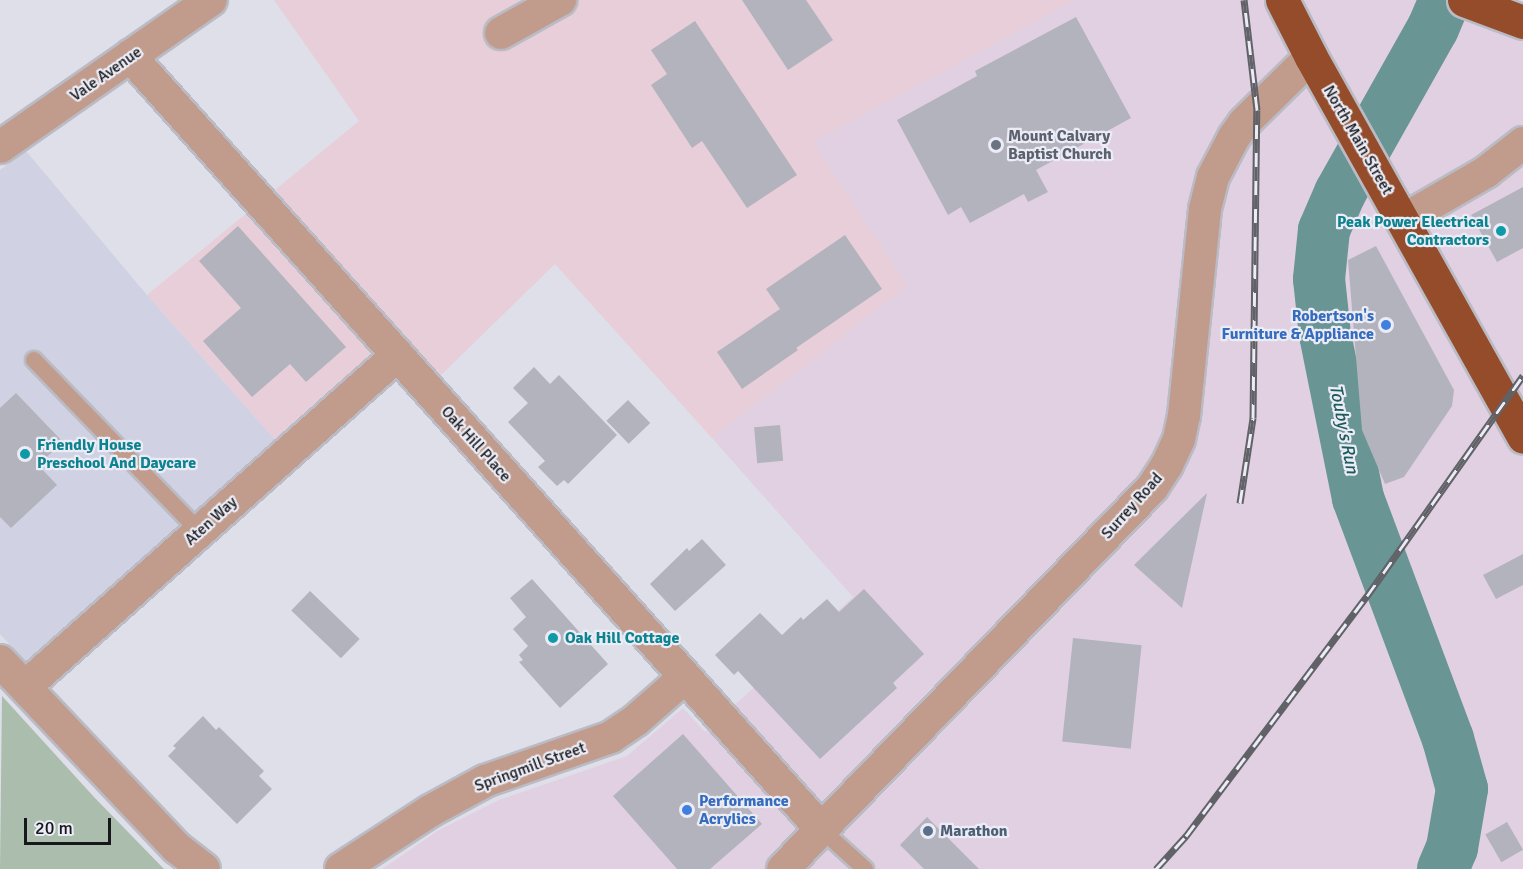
<!DOCTYPE html>
<style>
body{margin:0}
#map{position:relative;width:1523px;height:869px;overflow:hidden;background:#dedfe9;font-family:Signika,sans-serif}
div>[style]{position:absolute}
[style*='--x']{left:calc(var(--x)*1px);top:calc(var(--y)*1px);width:calc(var(--w)*1px);rotate:calc(var(--a)*1deg)}
.commercial>*{inset:0;background:#e0d0e2}
.industrial>*{inset:0;background:#e7ced8}
.built>*{inset:0;background:#d0d2e3}
.green>*{inset:0;background:#abbead}
.river>*{height:52px;margin:-26px;padding:0 26px;transform-origin:26px;border-radius:26px;background:#699595}
.building>*{inset:0;background:#b2b3bd;transform-origin:0 0}
.roads{filter:drop-shadow(2px 0 #babbc4) drop-shadow(-2px 0 #babbc4) drop-shadow(0 2px #babbc4) drop-shadow(0 -2px #babbc4)}
.lane>*{height:16px;margin:-8px;padding:0 8px;transform-origin:8px;border-radius:8px;background:#c19c8d}
.street>*{height:32px;margin:-16px;padding:0 16px;transform-origin:16px;border-radius:16px;background:#c19c8d}
.highway>*{height:33px;margin:-16.5px;padding:0 16.5px;transform-origin:16.5px;border-radius:16.5px;background:#944c2b}
.rail>*{height:7px;margin-top:-3.5px;transform-origin:0;background:repeating-linear-gradient(90deg,#ebecf6 0 14px,#616267 0 28px);box-sizing:border-box;border-block:2px solid #616267}
.dots>*{width:16px;height:16px;translate:-50% -50%;box-sizing:border-box;border:3px solid #ebecf6;border-radius:50%}
span{translate:-50% -50%;white-space:nowrap;text-align:center;line-height:1.15;-webkit-text-stroke:4.5px #ebecf6;paint-order:stroke}
.street-label{font-size:16px;color:#17181b}
.worship-label{font-size:16px;color:#5b616d;font-weight:700}
.left{translate:0 -50%;text-align:left}
.culture-label{font-size:16px;color:#0d838f;font-weight:700}
.right{translate:-100% -50%;text-align:right}
.shop-label{font-size:16px;color:#366cbe;font-weight:700}
.service-label{font-size:16px;color:#4e5e75;font-weight:700}
.water-label{font-size:18px;color:#1d5c5d;font-style:italic}
.scale{position:absolute;left:24px;top:818px;width:87px;height:27px;box-sizing:border-box;border:3px solid #17181b;border-top:0;padding-left:8px;font-size:18px;line-height:21px;white-space:nowrap;color:#17181b;-webkit-text-stroke:4px #ebecf6;paint-order:stroke}
</style>
<div id="map">
<div class="commercial">
<i style="clip-path:polygon(1075px 0,1424px 0,1479px 26px,1523px 38px,1523px 869px,382px 869px,439px 830px,499px 800px,627px 756px,683px 708px,705px 732px,853px 597px,712px 438px,907px 286px,813px 142px)"></i>
</div>
<div class="industrial">
<i style="clip-path:polygon(274px 0,1075px 0,813px 142px,907px 286px,712px 438px,555px 264px,438px 378px,398px 333px,278px 443px,147px 295px,359px 121px)"></i>
</div>
<div class="built">
<i style="clip-path:polygon(26px 151px,147px 295px,278px 443px,31px 667px,0 634px,0 170px)"></i>
</div>
<div class="green">
<i style="clip-path:polygon(2px 696px,94px 797px,164px 869px,0 869px)"></i>
</div>
<div class="river">
<i style="--x:1443;--y:869;--w:23;--a:-67"></i>
<i style="--x:1452;--y:848;--w:60;--a:-80.4"></i>
<i style="--x:1462;--y:789;--w:52;--a:-105.6"></i>
<i style="--x:1448;--y:739;--w:257;--a:-110.5"></i>
<i style="--x:1358;--y:498;--w:166;--a:-101.4"></i>
<i style="--x:1325;--y:335;--w:56;--a:-96.1"></i>
<i style="--x:1319;--y:279;--w:49;--a:-84.2"></i>
<i style="--x:1324;--y:230;--w:40;--a:-66.6"></i>
<i style="--x:1340;--y:193;--w:189;--a:-60.6"></i>
<i style="--x:1433;--y:28;--w:30;--a:-67"></i>
</div>
<div class="building">
<i style="clip-path:polygon(742px 0,806px 0,833px 40px,788px 70px)"></i>
<i style="clip-path:polygon(1076px 17px,1131px 118px,1036px 170px,1048px 192px,1028px 202px,1024px 194px,970px 223px,961px 207px,948px 215px,897px 120px,977px 76px,975px 71px)"></i>
<i style="clip-path:polygon(695px 21px,797px 175px,747px 208px,702px 141px,692px 148px,651px 85px,667px 74px,651px 50px)"></i>
<i style="clip-path:polygon(1523px 187px,1523px 248px,1497px 262px,1471px 215px)"></i>
<i style="clip-path:polygon(238px 226px,346px 347px,306px 382px,290px 364px,252px 397px,203px 341px,241px 308px,199px 261px)"></i>
<i style="clip-path:polygon(845px 235px,882px 289px,796px 348px,798px 350px,742px 389px,717px 352px,780px 309px,766px 289px)"></i>
<i style="clip-path:polygon(1376px 246px,1454px 390px,1452px 406px,1404px 477px,1385px 484px,1362px 430px,1348px 260px)"></i>
<i style="clip-path:polygon(534px 367px,550px 384px,559px 375px,617px 435px,568px 484px,564px 480px,557px 486px,538px 467px,545px 461px,508px 422px,528px 403px,513px 388px)"></i>
<i style="clip-path:polygon(16px 393px,63px 442px,38px 465px,57px 485px,11px 528px,0 517px,0 408px)"></i>
<i style="left:628px;top:400px;width:32px;height:30px;rotate:46deg"></i>
<i style="left:780px;top:425px;width:36px;height:26px;rotate:85deg"></i>
<i style="clip-path:polygon(1207px 493px,1182px 608px,1134px 565px)"></i>
<i style="clip-path:polygon(702px 539px,726px 565px,675px 611px,650px 584px,687px 548px,689px 551px)"></i>
<i style="clip-path:polygon(1523px 554px,1523px 585px,1496px 599px,1483px 575px)"></i>
<i style="clip-path:polygon(532px 579px,608px 664px,560px 708px,519px 662px,523px 660px,519px 655px,528px 646px,513px 629px,526px 617px,510px 598px)"></i>
<i style="clip-path:polygon(864px 589px,924px 654px,893px 683px,897px 688px,820px 759px,738px 671px,734px 675px,715px 655px,760px 613px,782px 635px,801px 617px,803px 620px,827px 599px,839px 612px)"></i>
<i style="left:310px;top:591px;width:69px;height:27px;rotate:44deg"></i>
<i style="left:1073px;top:638px;width:69px;height:104px;rotate:6deg"></i>
<i style="clip-path:polygon(203px 716px,216px 730px,219px 727px,264px 771px,259px 776px,272px 789px,237px 824px,168px 756px,176px 748px,173px 746px)"></i>
<i style="clip-path:polygon(683px 734px,762px 824px,710px 869px,677px 869px,613px 796px)"></i>
<i style="clip-path:polygon(927px 817px,979px 869px,924px 869px,900px 845px)"></i>
<i style="left:1507px;top:822px;width:32px;height:25px;rotate:60deg"></i>
</div>
<div class="roads">
<div class="lane">
<i style="--x:34;--y:360;--w:238;--a:46"></i>
<i style="--x:822;--y:830;--w:58;--a:42.2"></i>
</div>
<div class="street">
<i style="--x:501;--y:33;--w:68;--a:-29.2"></i>
<i style="--x:130;--y:56;--w:1038;--a:48.2"></i>
<i style="--x:0;--y:147;--w:257;--a:-34.9"></i>
<i style="--x:1403;--y:220;--w:96;--a:-30"></i>
<i style="--x:1486;--y:172;--w:47;--a:-38.1"></i>
<i style="--x:0;--y:661;--w:257;--a:46.6"></i>
<i style="--x:177;--y:848;--w:34;--a:38"></i>
<i style="--x:25;--y:687;--w:499;--a:-41.7"></i>
<i style="--x:341;--y:869;--w:106;--a:-33.1"></i>
<i style="--x:430;--y:811;--w:63;--a:-28.6"></i>
<i style="--x:485;--y:781;--w:133;--a:-19.2"></i>
<i style="--x:611;--y:737;--w:30;--a:-34"></i>
<i style="--x:636;--y:720;--w:64;--a:-41.2"></i>
<i style="--x:783;--y:869;--w:530;--a:-45.92"></i>
<i style="--x:1152;--y:488;--w:27;--a:-57"></i>
<i style="--x:1167;--y:465;--w:29;--a:-65"></i>
<i style="--x:1179;--y:439;--w:24;--a:-78"></i>
<i style="--x:1184;--y:416;--w:208;--a:-84.2"></i>
<i style="--x:1205;--y:209;--w:33;--a:-76"></i>
<i style="--x:1213;--y:177;--w:45;--a:-62.3"></i>
<i style="--x:1234;--y:137;--w:17;--a:-54"></i>
<i style="--x:1244;--y:123;--w:94;--a:-44.6"></i>
</div>
<div class="highway">
<i style="--x:1282;--y:0;--w:64;--a:63"></i>
<i style="--x:1311;--y:57;--w:435;--a:60.8"></i>
<i style="--x:1464;--y:0;--w:63;--a:20.4"></i>
</div>
</div>
<div class="rail">
<i style="--x:1240;--y:503;--w:86;--a:-81.3"></i>
<i style="--x:1253;--y:418;--w:308;--a:-89.3"></i>
<i style="--x:1257;--y:110;--w:111;--a:-96.7"></i>
<i style="--x:1156;--y:869;--w:45;--a:-47.7"></i>
<i style="--x:1186;--y:836;--w:301;--a:-53"></i>
<i style="--x:1367;--y:596;--w:270;--a:-54.7"></i>
</div>
<div class="dots">
<i style="left:996px;top:145px;background:#6b7280"></i>
<i style="left:1501px;top:231px;background:#0f9aa8"></i>
<i style="left:1386px;top:325px;background:#3f7fe0"></i>
<i style="left:25px;top:454px;background:#0f9aa8"></i>
<i style="left:553px;top:638px;background:#0f9aa8"></i>
<i style="left:687px;top:810px;background:#3f7fe0"></i>
<i style="left:928px;top:831px;background:#5c6f8a"></i>
</div>
<div class="street-label">
<span style="left:106px;top:74px;rotate:-35deg">Vale Avenue</span>
<span style="left:1358px;top:140px;rotate:60deg">North Main Street</span>
<span style="left:476px;top:444px;rotate:48deg">Oak Hill Place</span>
<span style="left:1132px;top:506px;rotate:-48deg">Surrey Road</span>
<span style="left:211px;top:521px;rotate:-42deg">Aten Way</span>
<span style="left:530px;top:767px;rotate:-20deg">Springmill Street</span>
</div>
<div class="worship-label">
<span class="left" style="left:1008px;top:145px">Mount Calvary<br>Baptist Church</span>
</div>
<div class="culture-label">
<span class="right" style="left:1489px;top:231px">Peak Power Electrical<br>Contractors</span>
<span class="left" style="left:37px;top:454px">Friendly House<br>Preschool And Daycare</span>
<span class="left" style="left:565px;top:638px">Oak Hill Cottage</span>
</div>
<div class="shop-label">
<span class="right" style="left:1374px;top:325px">Robertson's<br>Furniture &amp; Appliance</span>
<span class="left" style="left:699px;top:810px">Performance<br>Acrylics</span>
</div>
<div class="service-label">
<span class="left" style="left:940px;top:831px">Marathon</span>
</div>
<div class="water-label">
<span style="left:1344px;top:429px;rotate:79deg">Touby's Run</span>
</div>
<div class="scale">20 m</div>
</div>
